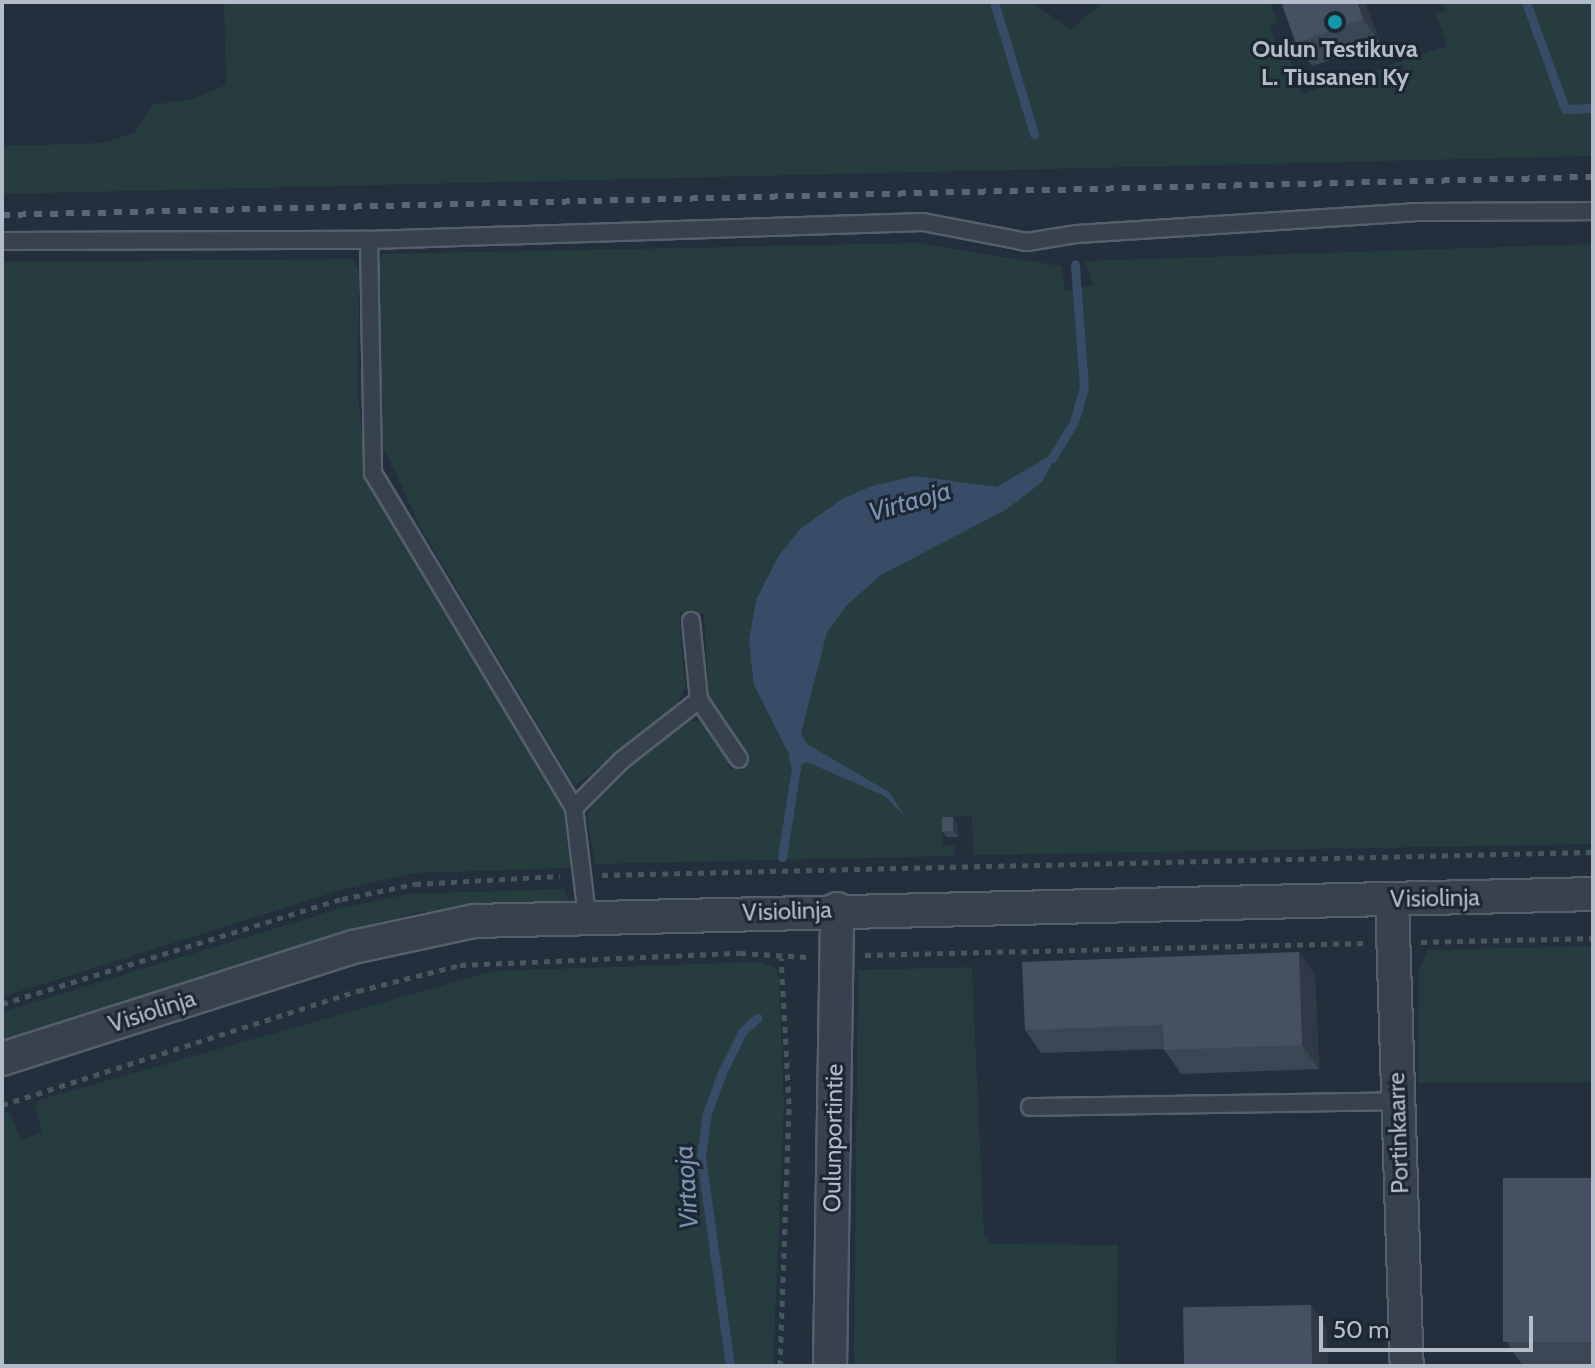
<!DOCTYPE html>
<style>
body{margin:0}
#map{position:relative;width:1595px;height:1368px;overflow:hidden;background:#242f3e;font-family:Cabin,sans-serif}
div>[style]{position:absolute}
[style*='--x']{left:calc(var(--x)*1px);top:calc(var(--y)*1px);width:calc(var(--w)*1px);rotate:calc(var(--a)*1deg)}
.green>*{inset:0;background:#263c3f}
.water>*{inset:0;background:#394c67}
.stream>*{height:9px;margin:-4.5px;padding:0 4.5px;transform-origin:4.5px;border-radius:4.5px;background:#394c67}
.path>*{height:5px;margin-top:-2.5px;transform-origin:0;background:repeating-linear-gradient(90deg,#44595c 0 6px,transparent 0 12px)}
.roads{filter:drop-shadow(2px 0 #565f6c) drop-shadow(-2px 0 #565f6c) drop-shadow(0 2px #565f6c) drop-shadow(0 -2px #565f6c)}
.lane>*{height:16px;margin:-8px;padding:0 8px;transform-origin:8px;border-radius:8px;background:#38414e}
.street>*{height:32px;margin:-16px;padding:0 16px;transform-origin:16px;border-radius:16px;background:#38414e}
.rail>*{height:6px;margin-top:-3px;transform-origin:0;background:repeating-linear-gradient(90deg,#5a6575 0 8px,transparent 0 16px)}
.wall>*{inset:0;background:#3b4654}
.shaded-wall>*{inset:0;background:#303945}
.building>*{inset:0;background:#455162;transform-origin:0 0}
.dots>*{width:22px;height:22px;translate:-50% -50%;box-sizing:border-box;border:4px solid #1d2633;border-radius:50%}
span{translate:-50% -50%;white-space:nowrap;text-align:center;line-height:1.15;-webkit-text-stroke:6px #1d2633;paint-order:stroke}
.poi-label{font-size:24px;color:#b4bcc9;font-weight:700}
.street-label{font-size:24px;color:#b4bcc9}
.water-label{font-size:26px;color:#7c92b1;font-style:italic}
.frame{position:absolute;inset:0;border:4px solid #b4bcc9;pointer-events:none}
.scale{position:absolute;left:1319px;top:1316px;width:214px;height:36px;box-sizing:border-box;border:4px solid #b4bcc9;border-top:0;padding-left:10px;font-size:24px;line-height:28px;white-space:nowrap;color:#b4bcc9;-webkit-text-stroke:6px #1d2633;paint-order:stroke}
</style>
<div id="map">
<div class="green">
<i style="clip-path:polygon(224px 2px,1031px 2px,1071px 29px,1103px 2px,1270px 2px,1278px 23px,1270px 26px,1277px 47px,1285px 45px,1302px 94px,1447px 46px,1436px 14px,1446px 11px,1443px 2px,1593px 2px,1593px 156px,2px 194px,2px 146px,102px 143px,135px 133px,152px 105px,192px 99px,226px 85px)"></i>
<i style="clip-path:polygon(916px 243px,1061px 266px,1065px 291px,1093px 285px,1085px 261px,1593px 244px,1593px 844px,973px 855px,972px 816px,942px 817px,943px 846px,955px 846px,955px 856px,595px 864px,587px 816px,594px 803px,630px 763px,687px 721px,700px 721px,715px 735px,731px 770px,748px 760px,709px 698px,704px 614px,679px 612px,685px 688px,677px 703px,575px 786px,421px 528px,376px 431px,374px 277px,382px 254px)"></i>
<i style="clip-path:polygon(353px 259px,359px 273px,358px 394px,366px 474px,564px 805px,573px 868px,414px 873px,344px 889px,2px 997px,2px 262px)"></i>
<i style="clip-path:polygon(565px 889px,568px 901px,416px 913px,350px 930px,2px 1044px,2px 1012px,342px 908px,408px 894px)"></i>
<i style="clip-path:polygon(1593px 946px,1593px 1082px,1418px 1083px,1419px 970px,1428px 950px)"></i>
<i style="clip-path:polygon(758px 962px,776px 968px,779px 979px,784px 1105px,773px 1366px,2px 1366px,2px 1112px,10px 1113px,21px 1140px,42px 1132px,35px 1108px,39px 1100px,493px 971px)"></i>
<i style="clip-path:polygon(972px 967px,984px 1235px,992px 1244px,1118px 1245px,1116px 1366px,854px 1366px,858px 970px)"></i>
</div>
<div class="water">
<i style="clip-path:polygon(1059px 450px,1042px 482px,1007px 509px,881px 575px,846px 606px,827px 632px,801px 734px,807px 744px,889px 792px,906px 818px,885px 796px,807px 762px,796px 768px,754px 685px,749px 641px,756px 600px,778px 557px,800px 529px,842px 499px,872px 486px,915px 476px,997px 487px)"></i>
</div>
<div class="stream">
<i style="--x:994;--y:2;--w:138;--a:73.1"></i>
<i style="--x:1526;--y:2;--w:114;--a:70"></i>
<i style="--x:1565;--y:109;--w:28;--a:-2"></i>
<i style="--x:1052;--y:458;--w:42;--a:-58.6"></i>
<i style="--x:1074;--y:422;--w:35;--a:-74"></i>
<i style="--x:1084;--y:388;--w:124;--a:-94.2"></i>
<i style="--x:782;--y:857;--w:90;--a:-81.1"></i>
<i style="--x:796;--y:768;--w:10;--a:-107"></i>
<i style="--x:730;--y:1366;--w:212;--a:-97.9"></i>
<i style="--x:701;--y:1156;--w:43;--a:-82.1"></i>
<i style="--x:707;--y:1113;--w:46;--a:-69.6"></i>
<i style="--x:723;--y:1070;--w:42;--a:-63.4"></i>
<i style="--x:742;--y:1032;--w:21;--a:-43"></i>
</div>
<div class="path">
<i style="--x:602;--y:875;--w:991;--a:-1.33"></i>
<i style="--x:1421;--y:942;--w:172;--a:-1.3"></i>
<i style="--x:865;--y:955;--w:502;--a:-1.37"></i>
<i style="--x:2;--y:1004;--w:356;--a:-17.2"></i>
<i style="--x:342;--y:899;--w:75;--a:-11.6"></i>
<i style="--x:415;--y:884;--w:145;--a:-3.2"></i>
<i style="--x:2;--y:1105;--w:374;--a:-17.8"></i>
<i style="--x:358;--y:991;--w:105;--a:-14.3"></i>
<i style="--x:460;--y:965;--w:280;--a:-2.5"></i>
<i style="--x:740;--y:953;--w:67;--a:3.4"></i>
<i style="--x:780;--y:1366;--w:262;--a:-88"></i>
<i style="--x:789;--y:1104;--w:146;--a:-93.1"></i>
</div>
<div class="roads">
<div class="lane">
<i style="--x:369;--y:240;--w:233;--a:89"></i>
<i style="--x:373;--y:473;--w:391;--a:59"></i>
<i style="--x:574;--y:808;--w:108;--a:83.1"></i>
<i style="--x:2;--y:241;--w:367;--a:-0.2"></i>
<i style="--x:369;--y:240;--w:554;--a:-1.86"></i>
<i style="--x:923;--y:222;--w:106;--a:10.9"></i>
<i style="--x:1027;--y:242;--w:51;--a:-9.1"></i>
<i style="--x:1077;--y:234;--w:338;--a:-3.7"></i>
<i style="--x:1414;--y:212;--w:179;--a:-0.3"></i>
<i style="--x:691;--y:621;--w:79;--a:84.2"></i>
<i style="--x:699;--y:700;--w:71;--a:55.9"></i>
<i style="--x:574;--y:808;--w:68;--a:-45"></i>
<i style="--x:622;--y:760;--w:98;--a:-37.9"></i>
<i style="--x:1030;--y:1107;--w:366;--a:-0.9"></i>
</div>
<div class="street">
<i style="--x:1392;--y:899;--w:467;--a:88.2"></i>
<i style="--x:2;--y:1059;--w:368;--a:-17.7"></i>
<i style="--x:353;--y:947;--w:124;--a:-12.1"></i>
<i style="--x:474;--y:921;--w:1119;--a:-1.38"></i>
<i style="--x:830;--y:1366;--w:457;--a:-89.1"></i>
</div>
</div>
<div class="rail">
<i style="--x:2;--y:215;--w:1591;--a:-1.37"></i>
</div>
<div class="wall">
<i style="clip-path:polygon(1281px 2px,1365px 2px,1380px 43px,1312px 66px,1296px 43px)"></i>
<i style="clip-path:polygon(957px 824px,958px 837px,947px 837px,942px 831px)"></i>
<i style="clip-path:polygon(1315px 975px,1319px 1069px,1181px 1074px,1164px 1049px,1041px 1053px,1025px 1030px)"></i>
<i style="clip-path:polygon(1593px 1178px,1593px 1365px,1523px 1366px,1508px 1344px)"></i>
</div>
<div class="shaded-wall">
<i style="clip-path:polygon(1357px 2px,1365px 2px,1380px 43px,1363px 19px)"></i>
<i style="clip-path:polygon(953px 817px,957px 824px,958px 837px,953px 831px)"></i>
<i style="clip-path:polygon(1299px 952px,1315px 975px,1319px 1069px,1302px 1045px)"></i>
<i style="clip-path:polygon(1311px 1305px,1327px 1328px,1328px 1366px,1312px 1366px)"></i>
</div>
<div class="building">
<i style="clip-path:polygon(1281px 2px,1357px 2px,1363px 19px,1296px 43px)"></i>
<i style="left:953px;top:817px;width:14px;height:11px;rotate:90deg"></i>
<i style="clip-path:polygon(1299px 952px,1302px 1045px,1164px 1050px,1163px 1025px,1025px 1030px,1022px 962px)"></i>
<i style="left:1593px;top:1178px;width:164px;height:90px;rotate:90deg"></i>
<i style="left:1311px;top:1305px;width:61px;height:128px;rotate:89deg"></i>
</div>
<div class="dots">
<i style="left:1335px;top:22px;background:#0f9aa8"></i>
</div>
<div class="poi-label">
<span style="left:1335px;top:63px">Oulun Testikuva<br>L. Tiusanen Ky</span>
</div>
<div class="street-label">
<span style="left:1435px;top:898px;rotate:-1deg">Visiolinja</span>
<span style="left:787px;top:911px;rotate:-2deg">Visiolinja</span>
<span style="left:152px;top:1011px;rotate:-18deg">Visiolinja</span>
<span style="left:1398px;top:1133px;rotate:-92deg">Portinkaarre</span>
<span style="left:833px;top:1138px;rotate:-89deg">Oulunportintie</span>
</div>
<div class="water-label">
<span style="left:910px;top:502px;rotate:-16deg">Virtaoja</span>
<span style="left:687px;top:1187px;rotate:-94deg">Virtaoja</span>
</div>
<div class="frame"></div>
<div class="scale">50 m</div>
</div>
